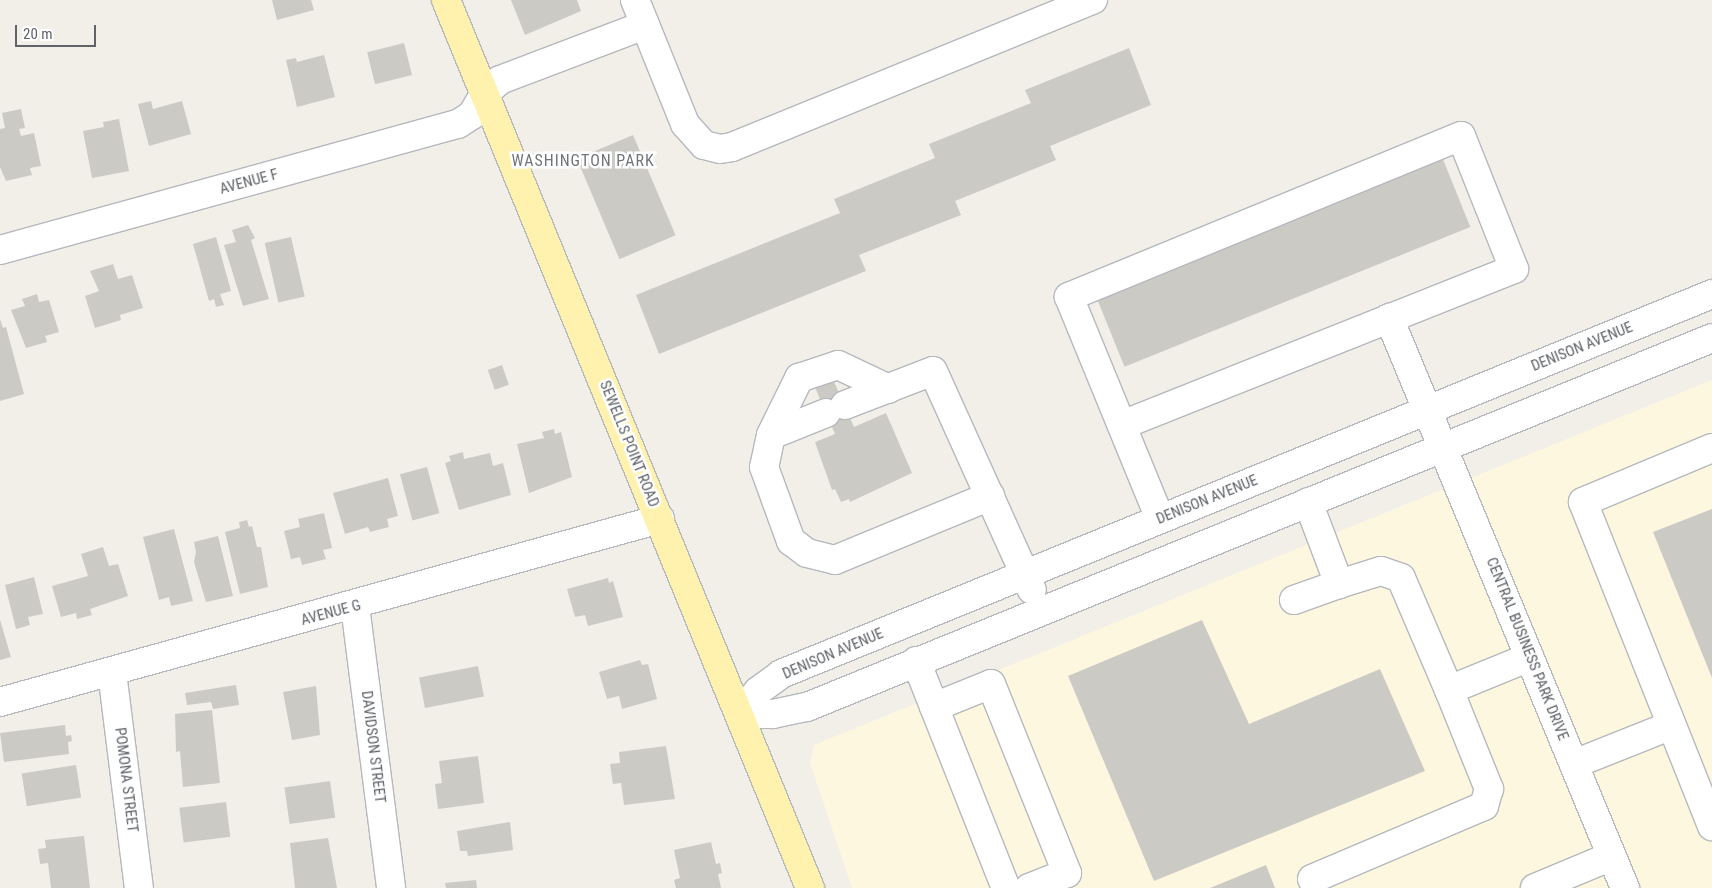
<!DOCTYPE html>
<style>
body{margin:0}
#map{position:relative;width:1712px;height:888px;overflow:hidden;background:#f1efe8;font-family:"Roboto Condensed",sans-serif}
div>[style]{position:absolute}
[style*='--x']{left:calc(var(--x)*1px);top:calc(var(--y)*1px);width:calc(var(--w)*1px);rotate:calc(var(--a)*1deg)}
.commercial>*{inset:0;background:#fef7e0}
.building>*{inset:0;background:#cccac5;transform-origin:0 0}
.roads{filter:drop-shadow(1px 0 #b5b8bc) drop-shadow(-1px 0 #b5b8bc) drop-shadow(0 1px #b5b8bc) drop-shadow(0 -1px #b5b8bc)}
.minor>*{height:28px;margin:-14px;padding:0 14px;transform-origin:14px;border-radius:14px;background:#fff}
.major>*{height:28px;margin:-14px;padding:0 14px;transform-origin:14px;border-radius:14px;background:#fff2af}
span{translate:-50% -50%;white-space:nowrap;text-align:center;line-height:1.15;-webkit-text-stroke:5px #fff;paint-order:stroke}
.street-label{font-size:15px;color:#5f6368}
.neighbourhood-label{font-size:16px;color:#70757a;letter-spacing:1px}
.scale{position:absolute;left:15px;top:25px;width:81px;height:22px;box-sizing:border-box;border:2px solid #5f6368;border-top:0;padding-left:6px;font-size:15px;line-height:18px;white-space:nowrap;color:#5f6368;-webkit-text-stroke:4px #fff;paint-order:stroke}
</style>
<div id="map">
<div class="commercial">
<i style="clip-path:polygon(1712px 380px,1712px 888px,852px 888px,810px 763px,814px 745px)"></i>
</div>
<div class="building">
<i style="clip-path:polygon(272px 0,311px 0,314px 10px,277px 20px)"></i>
<i style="clip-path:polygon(511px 0,577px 0,581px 11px,525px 35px)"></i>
<i style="left:404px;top:43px;width:33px;height:38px;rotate:76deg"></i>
<i style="clip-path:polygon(1129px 48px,1151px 105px,1050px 146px,1056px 160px,955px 201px,961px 215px,859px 255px,866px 271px,659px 354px,636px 295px,840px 213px,834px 199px,935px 158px,929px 144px,1031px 103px,1025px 90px)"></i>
<i style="clip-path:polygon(324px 55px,335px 97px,297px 107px,286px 60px,296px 58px,297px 62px)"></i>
<i style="clip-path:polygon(151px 101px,153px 109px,182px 101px,191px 134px,149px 146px,138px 104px)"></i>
<i style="clip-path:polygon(21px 109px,25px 128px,19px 129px,21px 136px,34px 133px,41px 166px,30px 168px,32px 175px,6px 181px,0 167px,0 129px,5px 128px,2px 113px)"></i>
<i style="clip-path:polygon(119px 119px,129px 171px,92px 178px,83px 131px,104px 127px,103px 122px)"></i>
<i style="left:633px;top:135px;width:109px;height:61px;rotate:67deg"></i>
<i style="left:1440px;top:152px;width:81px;height:373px;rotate:68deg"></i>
<i style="clip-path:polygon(248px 225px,255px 238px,251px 240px,269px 299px,243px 306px,224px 245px,236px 242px,232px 230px)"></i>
<i style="clip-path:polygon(216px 237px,231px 291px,220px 294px,224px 305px,216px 307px,214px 299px,209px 301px,193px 244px)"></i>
<i style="left:291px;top:237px;width:61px;height:27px;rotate:77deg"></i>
<i style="clip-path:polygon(113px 264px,118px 279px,132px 275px,143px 308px,120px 315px,121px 320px,95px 328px,85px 296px,99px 291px,90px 271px)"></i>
<i style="clip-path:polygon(37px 294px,39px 302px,49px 300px,59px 332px,45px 336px,47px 342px,26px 348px,11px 310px,25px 306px,22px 299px)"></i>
<i style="clip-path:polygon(0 319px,3px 328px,6px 327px,24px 394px,0 401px)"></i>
<i style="left:502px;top:365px;width:21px;height:15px;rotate:71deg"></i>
<i style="clip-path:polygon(832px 377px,854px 427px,886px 413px,912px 473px,850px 502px,849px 499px,841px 502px,835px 489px,832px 490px,815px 442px,835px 434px,814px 385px)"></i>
<i style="clip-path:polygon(554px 429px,555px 434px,561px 432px,572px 477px,529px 493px,517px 444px,544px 438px,542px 432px)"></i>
<i style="clip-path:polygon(463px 452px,464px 459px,490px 453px,493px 466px,503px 463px,511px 495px,459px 510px,445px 463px,451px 461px,449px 456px)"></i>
<i style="left:427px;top:467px;width:48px;height:28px;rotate:75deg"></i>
<i style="clip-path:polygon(388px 478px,398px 516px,387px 519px,389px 527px,370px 532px,368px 527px,345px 534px,333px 493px)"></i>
<i style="clip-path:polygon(1712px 509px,1712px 678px,1653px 532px)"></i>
<i style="clip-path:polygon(324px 513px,332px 548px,323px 550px,326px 559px,302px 565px,300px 557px,291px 559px,284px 531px,300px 527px,298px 519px)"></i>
<i style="clip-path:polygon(247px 520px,249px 527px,252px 526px,257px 547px,261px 547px,268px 587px,240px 594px,225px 532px,240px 528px,239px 522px)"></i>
<i style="clip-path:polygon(174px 529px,193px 601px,171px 606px,169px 597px,159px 600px,143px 537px)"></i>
<i style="clip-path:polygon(218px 536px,233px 596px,206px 602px,194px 562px,196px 552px,194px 542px)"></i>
<i style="clip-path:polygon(103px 547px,109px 566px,118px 564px,128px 596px,90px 609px,92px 615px,77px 619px,76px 613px,61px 617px,52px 586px,88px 576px,81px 554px)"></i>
<i style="clip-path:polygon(34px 577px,43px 614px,28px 617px,30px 625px,16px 629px,5px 585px)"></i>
<i style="clip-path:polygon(608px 578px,609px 583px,613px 581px,623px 617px,588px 626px,585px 615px,575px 617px,567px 589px)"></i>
<i style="clip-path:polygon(0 620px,11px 657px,0 660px)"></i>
<i style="clip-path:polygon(1202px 620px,1249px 724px,1380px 669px,1425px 771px,1154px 881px,1068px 676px)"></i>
<i style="clip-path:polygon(640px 660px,642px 665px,648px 664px,657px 699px,622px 709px,619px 696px,607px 699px,599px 672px)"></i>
<i style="left:478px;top:666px;width:31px;height:60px;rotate:79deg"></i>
<i style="clip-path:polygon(236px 685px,239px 705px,213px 709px,211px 702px,187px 705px,185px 693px)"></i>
<i style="clip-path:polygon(316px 686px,320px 735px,292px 740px,283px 692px)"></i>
<i style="clip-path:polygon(212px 710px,220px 783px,183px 787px,180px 751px,176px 752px,175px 714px)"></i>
<i style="clip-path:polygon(65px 725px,66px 736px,71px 735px,72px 741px,68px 742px,69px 754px,4px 762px,0 733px)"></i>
<i style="clip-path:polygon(666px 746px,675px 799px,624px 805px,621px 783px,613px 784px,610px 764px,620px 763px,619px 752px)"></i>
<i style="clip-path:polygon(478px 756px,484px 803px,438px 809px,435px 784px,442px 783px,439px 761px)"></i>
<i style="left:76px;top:765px;width:33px;height:55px;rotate:81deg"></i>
<i style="left:330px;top:781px;width:37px;height:46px;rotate:82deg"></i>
<i style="left:226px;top:802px;width:35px;height:47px;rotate:83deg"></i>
<i style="clip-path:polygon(510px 822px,513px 850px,468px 856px,467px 851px,460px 851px,457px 831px)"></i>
<i style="clip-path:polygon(84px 836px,90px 888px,51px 888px,48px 863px,40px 864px,38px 849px,46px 848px,45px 840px)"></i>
<i style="clip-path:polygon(328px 838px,337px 888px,295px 888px,290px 843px)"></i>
<i style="clip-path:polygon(711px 842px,716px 864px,720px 863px,722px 873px,718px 874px,721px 888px,676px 888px,674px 880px,680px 878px,674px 850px)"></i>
<i style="clip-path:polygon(1266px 865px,1275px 888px,1210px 888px)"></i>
<i style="clip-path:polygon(476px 880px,477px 888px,446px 888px,445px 883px)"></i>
</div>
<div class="roads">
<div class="minor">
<i style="--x:635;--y:0;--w:134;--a:68"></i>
<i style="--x:685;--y:124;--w:28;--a:48"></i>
<i style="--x:704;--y:145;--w:16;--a:14"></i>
<i style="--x:720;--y:149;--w:12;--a:-9"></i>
<i style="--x:732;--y:147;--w:390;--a:-22.2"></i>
<i style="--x:0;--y:250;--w:475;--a:-15.4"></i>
<i style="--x:458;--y:124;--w:17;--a:-33"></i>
<i style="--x:472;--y:115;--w:24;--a:-60"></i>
<i style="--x:484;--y:94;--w:21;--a:-41"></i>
<i style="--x:500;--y:80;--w:155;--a:-20.8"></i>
<i style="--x:1389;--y:318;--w:617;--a:67.51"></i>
<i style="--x:845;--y:405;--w:94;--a:-21.1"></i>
<i style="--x:933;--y:371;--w:240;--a:65.7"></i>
<i style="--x:826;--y:413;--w:59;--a:158.2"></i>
<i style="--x:771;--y:435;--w:33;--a:102"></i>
<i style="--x:764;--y:467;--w:79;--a:70"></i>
<i style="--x:791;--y:541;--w:20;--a:37"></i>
<i style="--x:807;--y:553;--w:29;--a:14"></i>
<i style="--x:835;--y:560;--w:168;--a:-22.4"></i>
<i style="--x:1122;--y:425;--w:422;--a:-21.7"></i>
<i style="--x:1514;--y:269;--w:143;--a:-111.7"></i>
<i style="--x:1461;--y:136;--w:424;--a:157.7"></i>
<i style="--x:1069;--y:297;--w:240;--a:67.7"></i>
<i style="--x:771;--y:435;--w:64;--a:-63.8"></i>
<i style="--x:799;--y:378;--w:41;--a:-18.4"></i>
<i style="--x:838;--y:365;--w:56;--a:25.2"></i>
<i style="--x:1712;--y:448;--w:140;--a:157.3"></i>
<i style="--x:1583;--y:502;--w:349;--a:68.3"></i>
<i style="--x:1308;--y:502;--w:88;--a:69.3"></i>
<i style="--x:1339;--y:584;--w:44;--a:-17.2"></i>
<i style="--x:1381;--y:571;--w:21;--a:19"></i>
<i style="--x:1401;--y:578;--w:122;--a:66.8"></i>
<i style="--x:1449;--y:690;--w:87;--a:-22.2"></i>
<i style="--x:1294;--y:600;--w:48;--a:-19.6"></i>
<i style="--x:355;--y:606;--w:284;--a:82.7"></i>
<i style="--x:916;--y:661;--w:244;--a:68.4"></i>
<i style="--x:112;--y:672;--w:218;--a:82.9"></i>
<i style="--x:0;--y:702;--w:685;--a:-15.5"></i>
<i style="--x:934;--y:707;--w:61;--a:-22"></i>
<i style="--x:991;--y:684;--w:204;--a:68.1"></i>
<i style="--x:1067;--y:873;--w:41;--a:158.5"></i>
<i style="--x:739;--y:714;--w:30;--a:-50"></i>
<i style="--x:758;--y:691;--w:29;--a:-36"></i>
<i style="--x:781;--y:674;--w:1006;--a:-22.2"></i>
<i style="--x:739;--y:714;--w:34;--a:0"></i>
<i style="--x:773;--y:714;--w:35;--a:-12"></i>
<i style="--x:807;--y:707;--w:977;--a:-22.18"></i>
<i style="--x:1574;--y:764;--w:105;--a:-21.7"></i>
<i style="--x:1312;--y:879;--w:187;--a:-23"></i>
<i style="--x:1484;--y:806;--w:18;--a:-74"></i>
<i style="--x:1489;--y:789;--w:107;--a:-112"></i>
<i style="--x:1535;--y:888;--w:83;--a:-22.6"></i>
</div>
<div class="major">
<i style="--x:446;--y:0;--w:960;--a:67.71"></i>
</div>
</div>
<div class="street-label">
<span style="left:249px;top:182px;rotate:-15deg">AVENUE F</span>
<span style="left:1582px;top:347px;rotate:-22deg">DENISON AVENUE</span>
<span style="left:629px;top:444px;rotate:68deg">SEWELLS POINT ROAD</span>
<span style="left:1207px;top:500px;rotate:-22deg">DENISON AVENUE</span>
<span style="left:331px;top:613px;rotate:-15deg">AVENUE G</span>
<span style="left:1527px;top:649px;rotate:68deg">CENTRAL BUSINESS PARK DRIVE</span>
<span style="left:833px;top:654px;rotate:-23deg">DENISON AVENUE</span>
<span style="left:373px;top:747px;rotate:83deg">DAVIDSON STREET</span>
<span style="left:126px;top:780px;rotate:83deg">POMONA STREET</span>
</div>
<div class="neighbourhood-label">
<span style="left:583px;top:161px">WASHINGTON PARK</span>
</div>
<div class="scale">20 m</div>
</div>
